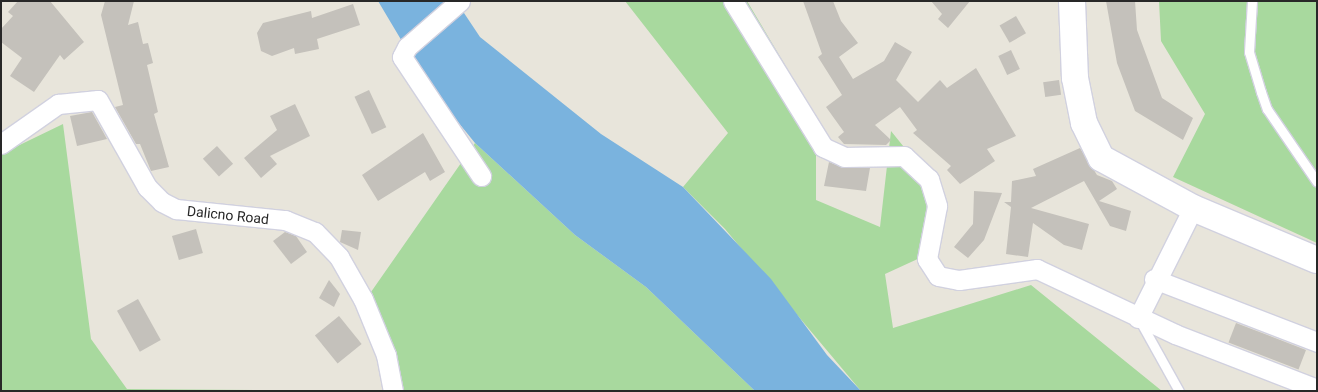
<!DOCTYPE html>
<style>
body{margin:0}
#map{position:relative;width:1318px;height:392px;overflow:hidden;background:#e8e5db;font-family:Roboto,sans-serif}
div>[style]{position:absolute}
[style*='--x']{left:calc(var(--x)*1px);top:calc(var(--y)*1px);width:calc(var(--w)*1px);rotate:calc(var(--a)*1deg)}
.green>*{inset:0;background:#a8d99e}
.water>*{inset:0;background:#7ab3de}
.building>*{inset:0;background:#c4c1bb;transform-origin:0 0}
.roads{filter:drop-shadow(1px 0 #d1d1df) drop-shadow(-1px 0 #d1d1df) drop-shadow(0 1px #d1d1df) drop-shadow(0 -1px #d1d1df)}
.service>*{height:9px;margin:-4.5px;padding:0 4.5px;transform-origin:4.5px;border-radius:4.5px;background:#fff}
.minor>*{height:19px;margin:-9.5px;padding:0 9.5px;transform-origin:9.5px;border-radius:9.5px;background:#fff}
.secondary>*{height:26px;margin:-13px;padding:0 13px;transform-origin:13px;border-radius:13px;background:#fff}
span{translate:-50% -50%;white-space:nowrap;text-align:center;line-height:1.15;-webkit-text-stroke:4px #fff;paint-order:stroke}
.street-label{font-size:14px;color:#282828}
.frame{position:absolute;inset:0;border:2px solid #282828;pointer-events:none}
</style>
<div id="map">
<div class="green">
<i style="clip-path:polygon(625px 1px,747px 1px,816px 117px,816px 200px,880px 227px,891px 131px,937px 188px,922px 257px,885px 274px,893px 328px,1031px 285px,1162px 391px,861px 391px,725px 229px,683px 187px,728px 133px)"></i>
<i style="clip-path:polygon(1159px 1px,1317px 1px,1317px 243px,1173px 177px,1205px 114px,1161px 41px)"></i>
<i style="clip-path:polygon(63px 124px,91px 339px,127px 389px,404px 391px,371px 292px,475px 143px,575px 235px,646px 287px,755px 391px,1px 391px,1px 154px)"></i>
</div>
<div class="water">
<i style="clip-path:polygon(378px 1px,456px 1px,480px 37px,601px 134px,683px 187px,771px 279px,827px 355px,861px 391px,755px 391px,646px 287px,575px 235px,475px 143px,428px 85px)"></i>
</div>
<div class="building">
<i style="clip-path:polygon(18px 1px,50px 1px,84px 42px,64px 60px,60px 55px,34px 92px,10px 76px,22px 58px,1px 42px,1px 29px,13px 16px,8px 12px)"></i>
<i style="clip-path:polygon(105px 1px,134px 1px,128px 25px,138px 22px,143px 44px,148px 43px,153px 63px,147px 65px,158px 112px,154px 114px,169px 167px,151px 171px,140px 144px,136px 144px,115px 107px,123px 105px,101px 15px)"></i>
<i style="clip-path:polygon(803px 1px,833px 1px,841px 21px,858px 43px,839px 57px,853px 79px,884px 61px,895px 42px,912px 52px,896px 80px,918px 102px,940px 80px,947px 88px,976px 68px,1016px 136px,987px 149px,995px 161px,960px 184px,947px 170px,951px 166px,913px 133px,917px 130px,900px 107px,875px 125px,891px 140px,886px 145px,844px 144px,838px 137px,844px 132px,826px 107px,842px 95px,818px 57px,822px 54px)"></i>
<i style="clip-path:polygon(931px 1px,970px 1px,948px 28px,938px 19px,942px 14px)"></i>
<i style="clip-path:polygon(1106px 1px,1135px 1px,1137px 30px,1162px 98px,1193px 118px,1183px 140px,1135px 111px,1117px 63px)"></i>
<i style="clip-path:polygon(353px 4px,360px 25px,317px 39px,319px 49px,295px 54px,294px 48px,272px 56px,261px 51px,257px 33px,263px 23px,311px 11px,312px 18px)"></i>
<i style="left:1016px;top:16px;width:20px;height:19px;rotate:60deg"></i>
<i style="left:1011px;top:50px;width:21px;height:14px;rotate:65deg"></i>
<i style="left:1059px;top:80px;width:15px;height:16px;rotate:82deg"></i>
<i style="left:369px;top:90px;width:41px;height:16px;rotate:65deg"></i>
<i style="clip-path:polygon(295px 104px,310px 136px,270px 156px,277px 164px,261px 178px,244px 158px,277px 130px,270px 116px)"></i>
<i style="clip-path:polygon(92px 112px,107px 139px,77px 146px,70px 116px)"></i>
<i style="clip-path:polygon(423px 133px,445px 172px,430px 181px,425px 172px,378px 201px,362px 175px)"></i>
<i style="left:217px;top:146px;width:24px;height:19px;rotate:48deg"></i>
<i style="clip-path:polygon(1080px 148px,1097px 175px,1112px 181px,1117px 189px,1099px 201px,1131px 211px,1126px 231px,1110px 226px,1084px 181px,1031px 208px,1089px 224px,1082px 250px,1064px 245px,1033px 223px,1028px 257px,1006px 254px,1011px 207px,1004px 202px,1011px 202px,1012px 181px,1036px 176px,1033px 169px)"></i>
<i style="clip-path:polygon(829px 162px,844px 168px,870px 168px,866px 191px,824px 186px)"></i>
<i style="clip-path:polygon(974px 191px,1002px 193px,984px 240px,968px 258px,954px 247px,973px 224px)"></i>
<i style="left:196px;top:229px;width:25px;height:25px;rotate:74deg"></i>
<i style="clip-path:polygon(342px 230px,361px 232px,358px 250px,340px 242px)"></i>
<i style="clip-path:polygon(285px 232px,296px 236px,307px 252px,291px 264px,273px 241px)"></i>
<i style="clip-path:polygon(329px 280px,340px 294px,334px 307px,319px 298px)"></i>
<i style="left:138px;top:299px;width:47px;height:24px;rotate:61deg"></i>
<i style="left:339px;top:316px;width:36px;height:31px;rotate:51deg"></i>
<i style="left:1236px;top:323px;width:75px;height:21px;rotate:21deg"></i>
</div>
<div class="roads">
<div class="service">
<i style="--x:1252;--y:1;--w:51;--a:93.4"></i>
<i style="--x:1249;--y:52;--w:42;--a:73.3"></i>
<i style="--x:1261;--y:92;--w:18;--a:71"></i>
<i style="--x:1267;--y:109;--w:88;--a:55.6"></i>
<i style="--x:1140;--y:321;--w:80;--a:60.9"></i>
</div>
<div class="minor">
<i style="--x:460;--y:1;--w:70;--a:139"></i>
<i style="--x:407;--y:47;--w:11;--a:117"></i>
<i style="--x:402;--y:57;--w:143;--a:56.4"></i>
<i style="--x:733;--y:1;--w:172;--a:58.3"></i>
<i style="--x:823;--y:147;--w:23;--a:25"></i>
<i style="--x:844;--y:157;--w:60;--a:-1"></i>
<i style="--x:904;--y:156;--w:34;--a:43"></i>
<i style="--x:929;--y:179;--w:28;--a:73"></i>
<i style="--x:937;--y:206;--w:54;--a:100.7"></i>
<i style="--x:927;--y:259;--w:20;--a:57"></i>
<i style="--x:938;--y:276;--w:21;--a:11"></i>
<i style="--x:959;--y:280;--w:79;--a:-8"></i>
<i style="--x:1037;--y:269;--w:153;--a:25.2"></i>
<i style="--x:1175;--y:334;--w:152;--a:21.2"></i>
<i style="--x:1;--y:144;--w:70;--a:-35.1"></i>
<i style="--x:58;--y:104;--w:40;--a:-5.7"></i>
<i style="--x:98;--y:100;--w:100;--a:60.6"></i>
<i style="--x:147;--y:187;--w:21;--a:45"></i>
<i style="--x:162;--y:202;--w:16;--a:27"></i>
<i style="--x:176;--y:209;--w:110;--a:5.8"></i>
<i style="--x:285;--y:220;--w:32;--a:22"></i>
<i style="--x:315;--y:232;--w:35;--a:46"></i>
<i style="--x:339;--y:257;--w:48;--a:60.3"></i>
<i style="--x:363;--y:299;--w:61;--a:67.7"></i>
<i style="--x:386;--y:355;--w:37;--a:79"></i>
<i style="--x:1154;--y:279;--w:175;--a:21.1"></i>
<i style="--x:1138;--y:318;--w:123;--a:-63.4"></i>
</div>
<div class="secondary">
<i style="--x:1072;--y:1;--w:77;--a:87.8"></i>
<i style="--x:1075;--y:78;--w:46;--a:78.7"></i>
<i style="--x:1084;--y:123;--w:39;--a:64"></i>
<i style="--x:1101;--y:158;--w:105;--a:28.5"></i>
<i style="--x:1193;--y:208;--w:134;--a:22.8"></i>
</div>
</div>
<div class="street-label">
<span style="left:228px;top:215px;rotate:6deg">Dalicno Road</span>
</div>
<div class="frame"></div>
</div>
